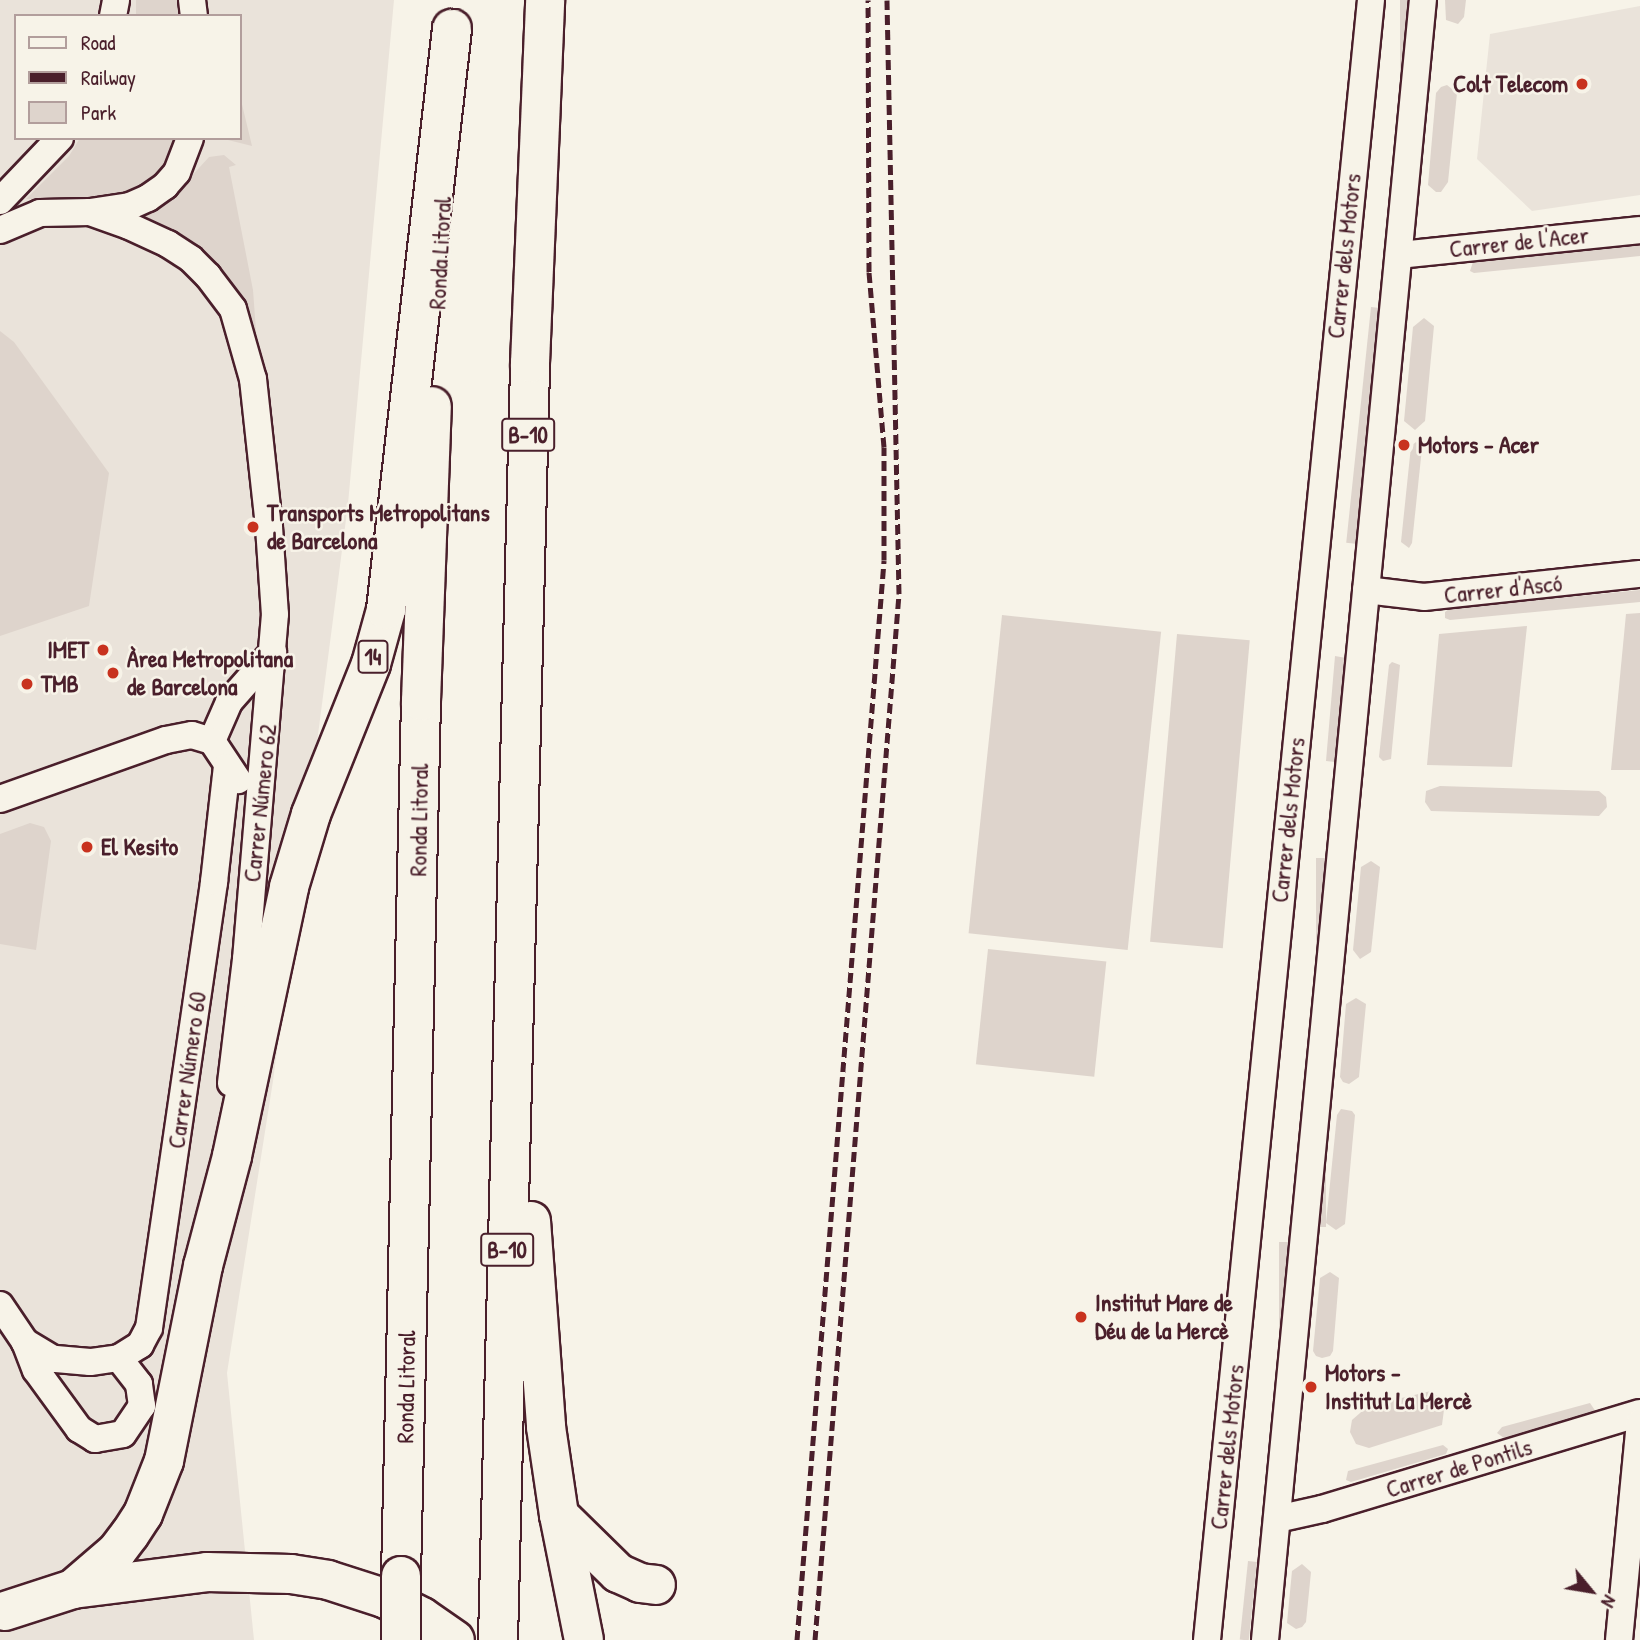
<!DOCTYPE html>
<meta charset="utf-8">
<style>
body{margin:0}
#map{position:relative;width:1640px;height:1640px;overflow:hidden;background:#f7f3e8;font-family:"Patrick Hand",sans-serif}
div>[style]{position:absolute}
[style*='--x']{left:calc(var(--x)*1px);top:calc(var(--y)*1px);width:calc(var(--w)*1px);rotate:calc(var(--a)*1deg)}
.built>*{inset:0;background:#eae3da}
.green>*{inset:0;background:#ded4cc;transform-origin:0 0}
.roads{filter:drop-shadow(2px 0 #4a1f2b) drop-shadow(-2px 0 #4a1f2b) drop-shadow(0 2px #4a1f2b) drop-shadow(0 -2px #4a1f2b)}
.street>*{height:26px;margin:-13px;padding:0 13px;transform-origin:13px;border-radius:13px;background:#f7f3e8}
.highway>*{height:38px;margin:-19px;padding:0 19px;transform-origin:19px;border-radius:19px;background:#f7f3e8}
.rail>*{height:5px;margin-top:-2.5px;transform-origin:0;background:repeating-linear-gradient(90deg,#4a1f2b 0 10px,transparent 0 15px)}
.bridges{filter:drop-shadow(2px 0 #4a1f2b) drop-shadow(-2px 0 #4a1f2b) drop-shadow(0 2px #4a1f2b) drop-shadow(0 -2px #4a1f2b)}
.highway-bridge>*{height:38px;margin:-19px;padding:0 19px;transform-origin:19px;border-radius:19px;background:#f7f3e8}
.dots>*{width:19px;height:19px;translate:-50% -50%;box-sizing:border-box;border:4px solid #f7f3e8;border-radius:50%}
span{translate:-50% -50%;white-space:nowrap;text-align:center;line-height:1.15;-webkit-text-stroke:5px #f7f3e8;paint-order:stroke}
.shield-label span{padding:2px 5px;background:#f7f3e8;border:2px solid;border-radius:5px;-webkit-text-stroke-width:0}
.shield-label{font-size:23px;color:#4a1f2b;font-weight:700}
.poi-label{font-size:24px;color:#4a1f2b;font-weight:700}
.right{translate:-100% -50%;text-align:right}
.left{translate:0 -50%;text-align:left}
.street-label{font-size:24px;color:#4a1f2b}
.legend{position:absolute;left:14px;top:14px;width:228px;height:126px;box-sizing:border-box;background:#f7f3e8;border:2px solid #b29e9c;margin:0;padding:9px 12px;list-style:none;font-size:21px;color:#4a1f2b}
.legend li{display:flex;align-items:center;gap:14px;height:35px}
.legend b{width:35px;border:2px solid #b29e9c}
.north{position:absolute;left:1556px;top:1556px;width:70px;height:70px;-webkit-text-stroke:5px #f7f3e8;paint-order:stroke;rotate:120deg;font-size:19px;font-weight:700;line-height:28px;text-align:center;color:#4a1f2b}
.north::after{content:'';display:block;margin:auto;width:24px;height:32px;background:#4a1f2b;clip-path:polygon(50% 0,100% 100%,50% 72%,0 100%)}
</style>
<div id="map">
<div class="built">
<i style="clip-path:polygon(evenodd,0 0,394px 0,348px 504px,273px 1081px,227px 1373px,254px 1640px,0 1640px,0 0,16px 16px,240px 16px,240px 138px,16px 138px,16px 16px)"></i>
<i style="clip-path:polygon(1640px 6px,1640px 195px,1532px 211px,1477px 159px,1490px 34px)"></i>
</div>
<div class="green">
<i style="left:136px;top:0;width:44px;height:16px"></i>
<i style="left:1400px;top:0;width:9px;height:197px"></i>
<i style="clip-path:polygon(1445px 0,1466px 0,1464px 17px,1458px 24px,1446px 20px)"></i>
<i style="clip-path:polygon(1447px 85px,1457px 93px,1448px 182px,1441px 192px,1436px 192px,1428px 185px,1436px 93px,1441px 87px)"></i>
<i style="clip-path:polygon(240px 96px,252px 146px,220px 138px,240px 138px)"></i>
<i style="clip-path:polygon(80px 138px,178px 138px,164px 171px,127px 197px,89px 201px,26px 199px,69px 156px)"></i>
<i style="clip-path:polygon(224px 155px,236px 165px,229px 167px,253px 290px,257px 344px,241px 297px,207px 253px,178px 232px,141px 214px,178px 191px,209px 157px)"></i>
<i style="clip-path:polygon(1640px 245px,1640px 256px,1474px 273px,1470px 271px,1473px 262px)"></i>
<i style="left:1371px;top:307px;width:9px;height:237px;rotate:6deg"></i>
<i style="clip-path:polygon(1424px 318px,1434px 326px,1425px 421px,1415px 430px,1404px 421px,1413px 327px)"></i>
<i style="clip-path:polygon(0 331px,14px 342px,109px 473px,89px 606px,0 636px)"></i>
<i style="clip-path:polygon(1416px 442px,1422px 448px,1412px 543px,1409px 548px,1401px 542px,1411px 446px)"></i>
<i style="clip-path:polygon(1640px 590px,1640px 602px,1450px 620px,1445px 618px,1445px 612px,1449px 609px)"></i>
<i style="clip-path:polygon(1640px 613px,1640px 770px,1611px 770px,1626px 614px)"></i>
<i style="left:1002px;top:615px;width:160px;height:320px;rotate:6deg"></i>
<i style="clip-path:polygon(1527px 626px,1512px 767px,1427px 765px,1439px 634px)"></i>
<i style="left:1177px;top:634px;width:73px;height:309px;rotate:5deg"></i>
<i style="clip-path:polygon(1335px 656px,1346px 658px,1335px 762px,1326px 761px)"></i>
<i style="clip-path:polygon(1392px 662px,1400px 665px,1391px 759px,1383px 761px,1379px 757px,1389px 665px)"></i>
<i style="clip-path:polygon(1440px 786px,1599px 791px,1606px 797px,1607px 807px,1599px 816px,1431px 811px,1425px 802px,1426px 791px)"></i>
<i style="clip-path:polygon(30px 823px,44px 827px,51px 841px,36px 950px,0 944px,0 834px)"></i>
<i style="left:1316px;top:858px;width:10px;height:369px"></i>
<i style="clip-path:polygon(1371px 861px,1380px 867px,1371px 952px,1360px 959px,1353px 950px,1361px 867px)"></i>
<i style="left:988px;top:949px;width:119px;height:116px;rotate:6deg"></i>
<i style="clip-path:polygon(1356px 998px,1366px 1004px,1359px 1077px,1349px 1084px,1343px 1082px,1340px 1077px,1346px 1004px)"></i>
<i style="clip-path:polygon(1341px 1109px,1352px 1111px,1355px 1115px,1345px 1224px,1336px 1230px,1326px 1223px,1337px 1115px)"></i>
<i style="left:1279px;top:1242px;width:9px;height:199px"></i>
<i style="clip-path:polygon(1330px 1272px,1339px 1278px,1333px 1351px,1330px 1356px,1322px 1358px,1316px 1356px,1313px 1351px,1320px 1278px)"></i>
<i style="clip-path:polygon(1431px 1391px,1445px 1402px,1442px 1425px,1369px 1448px,1356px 1444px,1350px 1432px,1352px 1420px,1368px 1406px)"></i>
<i style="clip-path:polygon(1590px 1403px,1596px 1412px,1591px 1414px,1504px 1438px,1497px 1433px,1502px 1427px)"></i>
<i style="clip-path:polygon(1443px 1445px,1448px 1449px,1446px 1454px,1351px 1482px,1346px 1480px,1348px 1471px)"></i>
<i style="left:1248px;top:1561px;width:9px;height:79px;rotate:6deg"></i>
<i style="clip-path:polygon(1302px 1564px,1311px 1572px,1306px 1622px,1302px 1627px,1296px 1629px,1287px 1623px,1292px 1571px)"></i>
</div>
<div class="roads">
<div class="street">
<i style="--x:192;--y:0;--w:16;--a:83"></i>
<i style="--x:113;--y:16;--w:16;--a:-79"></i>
<i style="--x:0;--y:201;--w:87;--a:-46.4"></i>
<i style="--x:90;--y:212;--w:41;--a:19.7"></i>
<i style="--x:129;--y:226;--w:43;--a:24.8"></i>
<i style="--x:168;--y:244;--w:27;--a:33"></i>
<i style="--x:191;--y:259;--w:24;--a:45"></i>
<i style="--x:208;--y:276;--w:41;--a:52.9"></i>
<i style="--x:233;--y:309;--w:73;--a:74.1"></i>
<i style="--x:253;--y:379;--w:149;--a:83.8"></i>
<i style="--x:269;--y:527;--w:87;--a:86.1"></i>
<i style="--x:275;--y:614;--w:346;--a:94.8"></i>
<i style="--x:246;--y:959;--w:125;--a:96.9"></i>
<i style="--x:0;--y:230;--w:43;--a:-23"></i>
<i style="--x:40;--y:213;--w:50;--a:-1.1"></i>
<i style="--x:90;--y:212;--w:40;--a:-8.5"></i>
<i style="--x:130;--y:206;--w:20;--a:-24"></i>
<i style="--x:148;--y:198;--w:21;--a:-35"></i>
<i style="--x:165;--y:186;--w:18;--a:-49"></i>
<i style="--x:177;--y:172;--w:36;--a:-69"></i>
<i style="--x:1399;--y:255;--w:242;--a:-5.9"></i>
<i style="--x:1366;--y:590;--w:58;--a:6.9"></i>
<i style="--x:1424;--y:597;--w:217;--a:-6.1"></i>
<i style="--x:212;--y:741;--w:43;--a:-66.4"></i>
<i style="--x:229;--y:702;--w:67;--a:-48.7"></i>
<i style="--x:0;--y:799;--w:176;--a:-19.6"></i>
<i style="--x:166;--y:740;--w:26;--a:-11"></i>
<i style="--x:192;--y:735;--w:21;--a:17"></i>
<i style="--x:212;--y:741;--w:47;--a:56.3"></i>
<i style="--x:0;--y:1305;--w:45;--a:56"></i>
<i style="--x:25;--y:1342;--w:30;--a:69"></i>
<i style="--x:36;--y:1370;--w:73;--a:53.9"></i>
<i style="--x:79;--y:1429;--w:19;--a:32"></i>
<i style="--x:95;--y:1439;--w:28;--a:-10"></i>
<i style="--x:123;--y:1434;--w:34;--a:-56"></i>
<i style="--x:142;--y:1406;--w:22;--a:-98"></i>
<i style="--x:139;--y:1384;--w:33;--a:-128"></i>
<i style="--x:119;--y:1358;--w:29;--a:172"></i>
<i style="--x:90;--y:1362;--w:37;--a:-175"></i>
<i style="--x:53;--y:1359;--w:33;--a:-149"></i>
<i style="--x:119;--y:1358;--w:25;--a:-32"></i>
<i style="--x:140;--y:1345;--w:19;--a:-62"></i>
<i style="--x:149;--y:1328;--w:451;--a:-81.7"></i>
<i style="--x:214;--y:882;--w:116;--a:-83.6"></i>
<i style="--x:1277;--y:1519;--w:46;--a:-12.5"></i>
<i style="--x:1322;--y:1509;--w:332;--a:-16.8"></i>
<i style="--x:1207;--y:1640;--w:1648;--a:-84.29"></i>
<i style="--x:1265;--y:1640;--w:1648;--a:-84.5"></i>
<i style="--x:1619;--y:1640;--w:219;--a:-84.5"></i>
</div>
<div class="highway">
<i style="--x:531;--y:1221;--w:207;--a:85.8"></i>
<i style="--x:546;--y:1427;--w:89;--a:81.6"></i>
<i style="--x:559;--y:1515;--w:127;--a:78.7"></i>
<i style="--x:559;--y:1515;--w:83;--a:44.5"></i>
<i style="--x:618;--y:1573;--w:24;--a:24"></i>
<i style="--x:640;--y:1583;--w:16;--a:7"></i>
<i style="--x:401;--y:1576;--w:875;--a:-88.69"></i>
<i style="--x:421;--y:701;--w:295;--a:-87.9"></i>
<i style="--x:73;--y:1589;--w:58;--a:-40.8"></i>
<i style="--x:117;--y:1551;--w:21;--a:-53"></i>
<i style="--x:130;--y:1534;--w:24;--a:-57"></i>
<i style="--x:143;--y:1514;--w:57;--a:-68.4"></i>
<i style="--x:164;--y:1461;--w:199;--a:-78.7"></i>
<i style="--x:203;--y:1266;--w:114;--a:-75.2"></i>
<i style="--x:232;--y:1156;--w:275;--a:-78"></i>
<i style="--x:289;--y:887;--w:76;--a:-73.2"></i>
<i style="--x:311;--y:814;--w:162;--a:-68.2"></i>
<i style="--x:371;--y:664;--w:56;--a:-74.5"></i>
<i style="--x:386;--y:610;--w:585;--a:-83.52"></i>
<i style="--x:5;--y:1611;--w:71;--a:-17.9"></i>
<i style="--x:73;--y:1589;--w:135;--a:-7.2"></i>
<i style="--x:207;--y:1572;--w:84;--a:1.4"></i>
<i style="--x:291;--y:1574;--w:37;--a:9"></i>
<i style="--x:328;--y:1580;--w:59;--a:17.8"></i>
<i style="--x:384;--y:1598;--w:42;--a:26.6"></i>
<i style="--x:422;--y:1617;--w:40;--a:34.9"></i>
<i style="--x:498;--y:1640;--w:1277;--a:-88.56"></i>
<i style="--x:530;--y:363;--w:363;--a:-87.6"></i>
</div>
</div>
<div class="rail">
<i style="--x:797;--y:1640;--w:1083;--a:-85.39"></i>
<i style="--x:884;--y:560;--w:113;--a:-90"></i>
<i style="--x:884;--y:447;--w:176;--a:-94.9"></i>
<i style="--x:869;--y:272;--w:272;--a:-90.2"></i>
<i style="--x:815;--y:1640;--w:1049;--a:-85.41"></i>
<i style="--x:899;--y:594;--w:594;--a:-91.16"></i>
</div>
<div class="bridges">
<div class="highway-bridge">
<i style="--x:401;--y:1640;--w:64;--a:-90"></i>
</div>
</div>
<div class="dots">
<i style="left:1582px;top:84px;background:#c8321e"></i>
<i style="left:1404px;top:445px;background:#c8321e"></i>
<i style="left:253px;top:527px;background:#c8321e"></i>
<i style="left:103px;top:650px;background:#c8321e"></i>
<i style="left:113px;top:673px;background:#c8321e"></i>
<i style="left:27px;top:684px;background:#c8321e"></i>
<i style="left:87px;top:847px;background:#c8321e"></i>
<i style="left:1081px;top:1317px;background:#c8321e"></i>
<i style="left:1311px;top:1387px;background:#c8321e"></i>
</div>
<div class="shield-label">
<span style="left:528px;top:435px">B-10</span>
<span style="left:373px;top:657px">14</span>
<span style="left:507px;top:1250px">B-10</span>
</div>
<div class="poi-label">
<span class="right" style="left:1568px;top:84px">Colt Telecom</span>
<span class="left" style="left:1418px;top:445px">Motors - Acer</span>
<span class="left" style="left:267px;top:527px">Transports Metropolitans<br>de Barcelona</span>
<span class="right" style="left:89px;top:650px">IMET</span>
<span class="left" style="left:127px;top:673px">Àrea Metropolitana<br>de Barcelona</span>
<span class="left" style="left:41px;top:684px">TMB</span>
<span class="left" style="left:101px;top:847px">El Kesito</span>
<span class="left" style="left:1095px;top:1317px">Institut Mare de<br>Déu de la Mercè</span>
<span class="left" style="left:1325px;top:1387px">Motors -<br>Institut La Mercè</span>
</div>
<div class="street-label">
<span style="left:1519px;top:242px;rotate:-6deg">Carrer de l'Acer</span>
<span style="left:440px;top:253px;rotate:-87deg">Ronda Litoral</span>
<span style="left:1344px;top:256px;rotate:-84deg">Carrer dels Motors</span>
<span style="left:1503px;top:589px;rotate:-6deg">Carrer d'Ascó</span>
<span style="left:260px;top:803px;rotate:-84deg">Carrer Número 62</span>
<span style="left:419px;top:820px;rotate:-89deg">Ronda Litoral</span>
<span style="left:1288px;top:820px;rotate:-84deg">Carrer dels Motors</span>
<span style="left:187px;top:1070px;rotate:-82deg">Carrer Número 60</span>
<span style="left:406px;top:1387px;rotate:-89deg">Ronda Litoral</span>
<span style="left:1227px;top:1447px;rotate:-84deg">Carrer dels Motors</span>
<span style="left:1459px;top:1468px;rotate:-17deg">Carrer de Pontils</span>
</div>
<ul class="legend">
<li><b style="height:9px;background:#f7f3e8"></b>Road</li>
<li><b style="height:9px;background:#4a1f2b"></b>Railway</li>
<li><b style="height:19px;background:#ded4cc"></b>Park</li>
</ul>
<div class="north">N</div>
</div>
